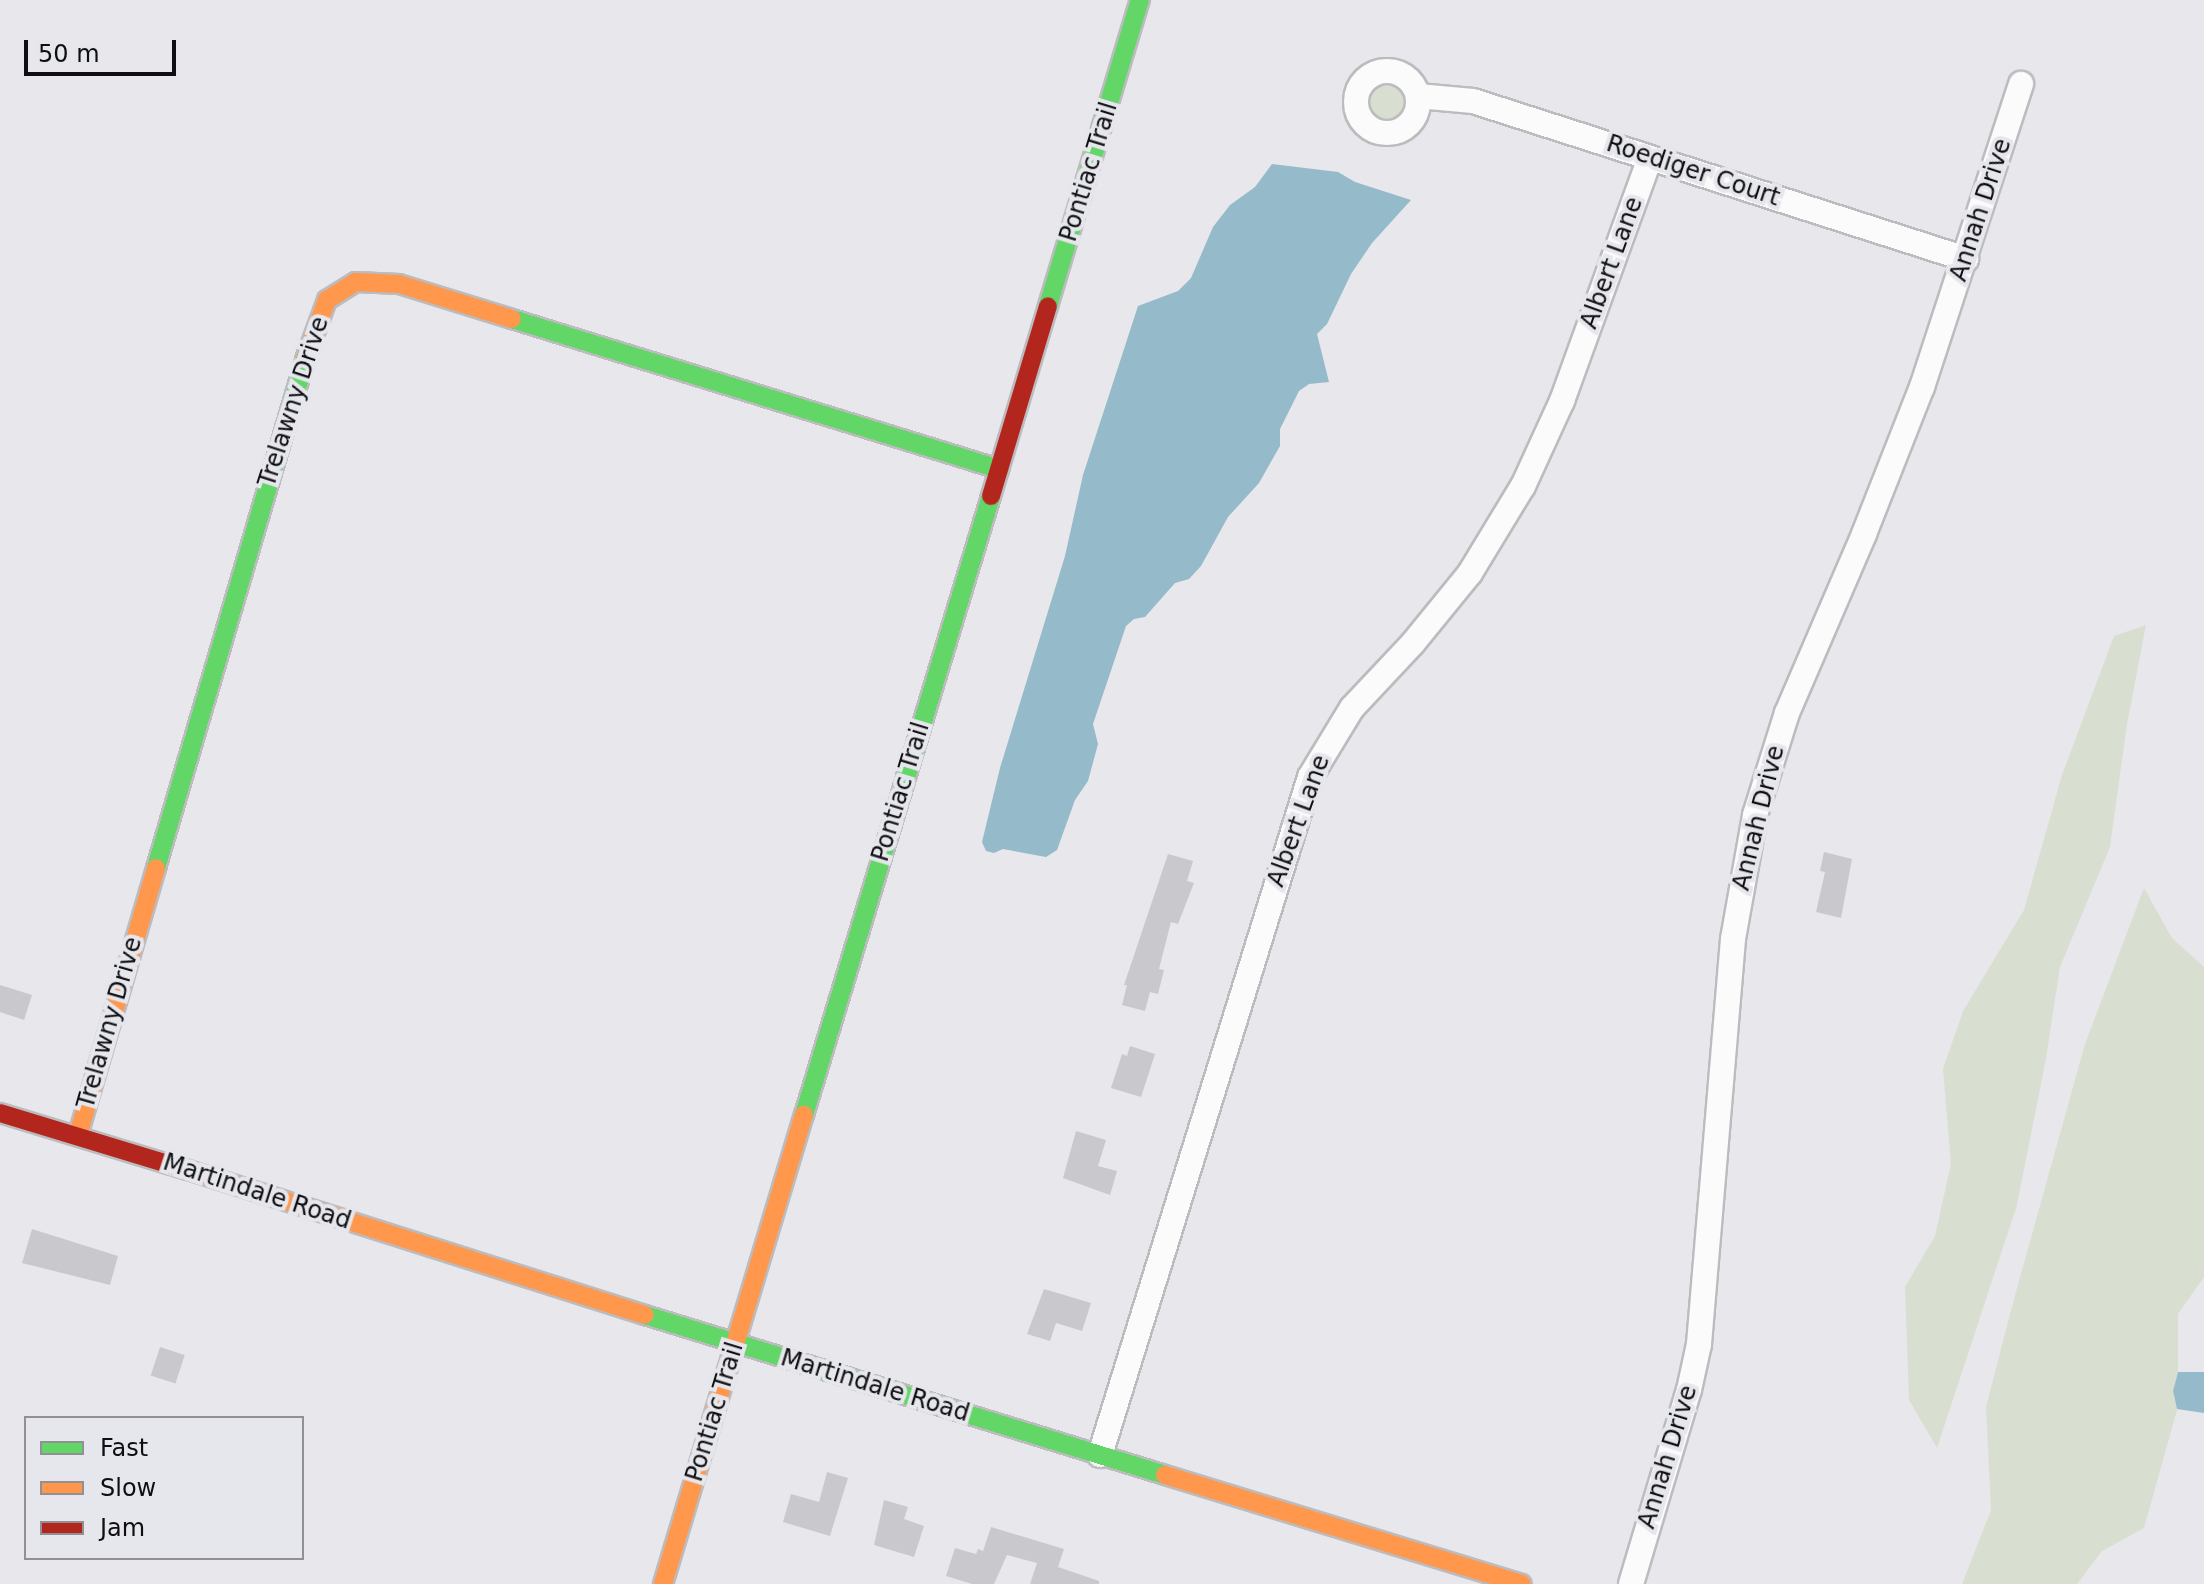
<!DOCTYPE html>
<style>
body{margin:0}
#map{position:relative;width:2204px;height:1584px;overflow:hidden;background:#e7e7ec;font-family:"DejaVu Sans",sans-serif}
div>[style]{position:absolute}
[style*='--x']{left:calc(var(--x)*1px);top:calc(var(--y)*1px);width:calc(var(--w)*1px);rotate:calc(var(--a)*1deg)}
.green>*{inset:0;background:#d9dfd0}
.round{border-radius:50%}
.water>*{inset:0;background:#95bac9}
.building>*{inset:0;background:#c9c9cd;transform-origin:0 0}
.roads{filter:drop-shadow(2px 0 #bcbcbf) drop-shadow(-2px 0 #bcbcbf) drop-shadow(0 2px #bcbcbf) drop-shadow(0 -2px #bcbcbf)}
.street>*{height:24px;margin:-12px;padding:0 12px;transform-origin:12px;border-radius:12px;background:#fbfbfc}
.street>.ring{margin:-12px;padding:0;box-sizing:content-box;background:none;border:24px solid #fbfbfc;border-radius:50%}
.fast>*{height:18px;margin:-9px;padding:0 9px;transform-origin:9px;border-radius:9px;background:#63d668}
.slow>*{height:18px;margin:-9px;padding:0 9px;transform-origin:9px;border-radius:9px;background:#ff974d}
.jam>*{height:18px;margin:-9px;padding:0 9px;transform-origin:9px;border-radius:9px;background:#b3261e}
span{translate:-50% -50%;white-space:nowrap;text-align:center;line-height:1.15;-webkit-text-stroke:8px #e6e6ed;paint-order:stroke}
.street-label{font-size:24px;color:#0f0f11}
.legend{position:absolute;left:24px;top:1416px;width:280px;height:144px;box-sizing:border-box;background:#e6e6ed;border:2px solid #909095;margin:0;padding:10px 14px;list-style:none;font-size:24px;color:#0f0f11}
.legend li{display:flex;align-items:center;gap:16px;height:40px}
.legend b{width:40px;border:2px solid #909095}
.scale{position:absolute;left:24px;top:40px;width:152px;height:36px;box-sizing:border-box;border:4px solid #0f0f11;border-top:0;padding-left:10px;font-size:24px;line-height:28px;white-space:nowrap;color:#0f0f11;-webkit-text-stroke:6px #e6e6ed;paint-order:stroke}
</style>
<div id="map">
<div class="green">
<i class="round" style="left:1369px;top:84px;width:36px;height:36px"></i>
<i style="clip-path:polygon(2146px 625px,2127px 724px,2110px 847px,2060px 967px,2046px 1058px,2017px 1205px,1937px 1448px,1909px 1400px,1905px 1287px,1935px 1236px,1951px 1164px,1943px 1069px,1963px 1011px,2024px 910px,2062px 775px,2114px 636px)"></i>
<i style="clip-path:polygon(2144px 888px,2172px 938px,2204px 967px,2204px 1277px,2178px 1314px,2178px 1372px,2173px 1391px,2177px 1410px,2144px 1528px,2102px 1551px,2077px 1584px,1962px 1584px,1991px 1510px,1986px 1407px,2014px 1299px,2085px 1044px)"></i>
</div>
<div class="water">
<i style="clip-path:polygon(1272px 164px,1338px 172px,1355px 182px,1411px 200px,1372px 243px,1351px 274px,1327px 324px,1317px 334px,1329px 382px,1309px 384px,1299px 391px,1280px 429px,1280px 446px,1259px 483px,1228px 517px,1201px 566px,1189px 579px,1175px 583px,1145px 617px,1134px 619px,1126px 626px,1093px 724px,1098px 744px,1088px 781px,1075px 800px,1057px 850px,1046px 857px,1003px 849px,994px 853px,986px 851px,982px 842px,1000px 768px,1065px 556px,1083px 475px,1138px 306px,1178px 291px,1191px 278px,1213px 227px,1230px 205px,1255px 187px)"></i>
<i style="clip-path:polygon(2178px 1372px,2204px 1372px,2204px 1413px,2177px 1409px,2173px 1391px)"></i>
</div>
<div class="building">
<i style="clip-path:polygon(1824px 852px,1852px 859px,1841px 918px,1816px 912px,1825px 872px,1820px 871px)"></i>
<i style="clip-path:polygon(1168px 854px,1193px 861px,1187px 881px,1194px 883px,1178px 924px,1171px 922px,1159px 969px,1164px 970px,1158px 994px,1150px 992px,1145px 1011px,1122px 1005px,1127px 985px,1124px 985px)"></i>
<i style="clip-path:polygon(0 985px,32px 995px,24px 1020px,0 1012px)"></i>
<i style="clip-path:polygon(1130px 1046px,1155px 1054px,1141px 1097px,1111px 1088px,1122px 1054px,1127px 1056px)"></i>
<i style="clip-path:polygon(1076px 1131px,1106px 1140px,1098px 1166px,1117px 1171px,1110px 1195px,1063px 1178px)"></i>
<i style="clip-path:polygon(32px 1229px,118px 1256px,110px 1285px,22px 1263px)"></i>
<i style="clip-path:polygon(1044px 1289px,1091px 1303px,1082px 1331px,1056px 1323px,1050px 1341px,1027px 1334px)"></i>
<i style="left:160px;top:1347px;width:26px;height:30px;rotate:18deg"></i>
<i style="clip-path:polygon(827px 1472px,848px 1478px,830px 1536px,783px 1522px,791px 1494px,819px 1502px)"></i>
<i style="clip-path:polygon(884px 1500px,908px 1507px,904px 1519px,924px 1526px,914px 1557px,874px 1545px)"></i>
<i style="clip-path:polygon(991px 1527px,1064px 1549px,1058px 1567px,1099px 1581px,1099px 1584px,1030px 1584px,1037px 1563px,1007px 1555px,994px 1584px,972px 1584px,946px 1576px,955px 1548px,976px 1554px,978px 1549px,983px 1551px)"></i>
</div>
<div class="roads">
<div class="street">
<i class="ring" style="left:1356px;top:71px;width:38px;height:38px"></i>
<i style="--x:1418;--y:96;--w:55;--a:5.2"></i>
<i style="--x:1473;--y:101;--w:518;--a:17.77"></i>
<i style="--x:1100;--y:1455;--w:710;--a:-72.79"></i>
<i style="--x:1310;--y:777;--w:81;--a:-58.7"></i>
<i style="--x:1352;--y:708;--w:89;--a:-46.8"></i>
<i style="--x:1413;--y:643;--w:90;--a:-50.8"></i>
<i style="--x:1470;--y:573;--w:102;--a:-58.7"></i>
<i style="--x:1523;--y:486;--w:94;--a:-65.4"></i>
<i style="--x:1562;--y:401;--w:258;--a:-70.1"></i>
<i style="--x:1631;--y:1584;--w:202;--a:-73.4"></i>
<i style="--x:1689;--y:1390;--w:47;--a:-77.7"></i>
<i style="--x:1699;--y:1344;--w:406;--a:-85.2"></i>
<i style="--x:1733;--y:939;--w:126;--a:-79.9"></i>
<i style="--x:1755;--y:815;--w:107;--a:-72.6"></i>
<i style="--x:1787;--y:713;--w:195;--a:-66.7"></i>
<i style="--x:1864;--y:534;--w:158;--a:-68.5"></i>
<i style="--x:1922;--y:387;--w:319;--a:-71.9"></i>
</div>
<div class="fast">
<i style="--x:1048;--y:306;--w:320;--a:-73.3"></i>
<i style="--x:512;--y:319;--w:510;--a:17.12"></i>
<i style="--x:156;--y:868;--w:533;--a:-73.64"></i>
<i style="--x:804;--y:1115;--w:647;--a:-73.19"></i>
<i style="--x:645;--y:1315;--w:544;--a:17.1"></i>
</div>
<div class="slow">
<i style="--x:306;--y:357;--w:61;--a:-69.8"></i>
<i style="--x:327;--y:300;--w:34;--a:-32"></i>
<i style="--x:356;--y:282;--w:43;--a:2.7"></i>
<i style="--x:399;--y:284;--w:118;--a:17.2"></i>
<i style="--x:78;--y:1135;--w:278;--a:-73.7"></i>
<i style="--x:188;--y:1170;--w:479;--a:17.6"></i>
<i style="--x:1165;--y:1475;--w:373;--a:17"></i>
<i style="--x:663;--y:1584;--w:490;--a:-73.3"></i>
</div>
<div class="jam">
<i style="--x:991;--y:496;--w:198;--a:-73.3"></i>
<i style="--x:0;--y:1113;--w:196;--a:16.9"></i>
</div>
</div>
<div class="street-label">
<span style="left:1693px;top:171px;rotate:18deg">Roediger Court</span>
<span style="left:1089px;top:172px;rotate:-73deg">Pontiac Trail</span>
<span style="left:1981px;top:210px;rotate:-72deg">Annah Drive</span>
<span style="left:1612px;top:263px;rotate:-70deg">Albert Lane</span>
<span style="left:294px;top:402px;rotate:-72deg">Trelawny Drive</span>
<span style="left:901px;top:792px;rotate:-73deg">Pontiac Trail</span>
<span style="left:1759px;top:818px;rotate:-76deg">Annah Drive</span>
<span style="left:1299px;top:821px;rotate:-70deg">Albert Lane</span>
<span style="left:110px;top:1023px;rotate:-74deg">Trelawny Drive</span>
<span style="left:257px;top:1192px;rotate:18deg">Martindale Road</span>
<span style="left:875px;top:1386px;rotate:17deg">Martindale Road</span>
<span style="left:715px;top:1412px;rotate:-73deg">Pontiac Trail</span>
<span style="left:1668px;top:1457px;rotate:-73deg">Annah Drive</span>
</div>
<ul class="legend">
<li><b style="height:10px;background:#63d668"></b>Fast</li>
<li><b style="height:10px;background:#ff974d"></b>Slow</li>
<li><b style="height:10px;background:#b3261e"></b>Jam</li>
</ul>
<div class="scale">50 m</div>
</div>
